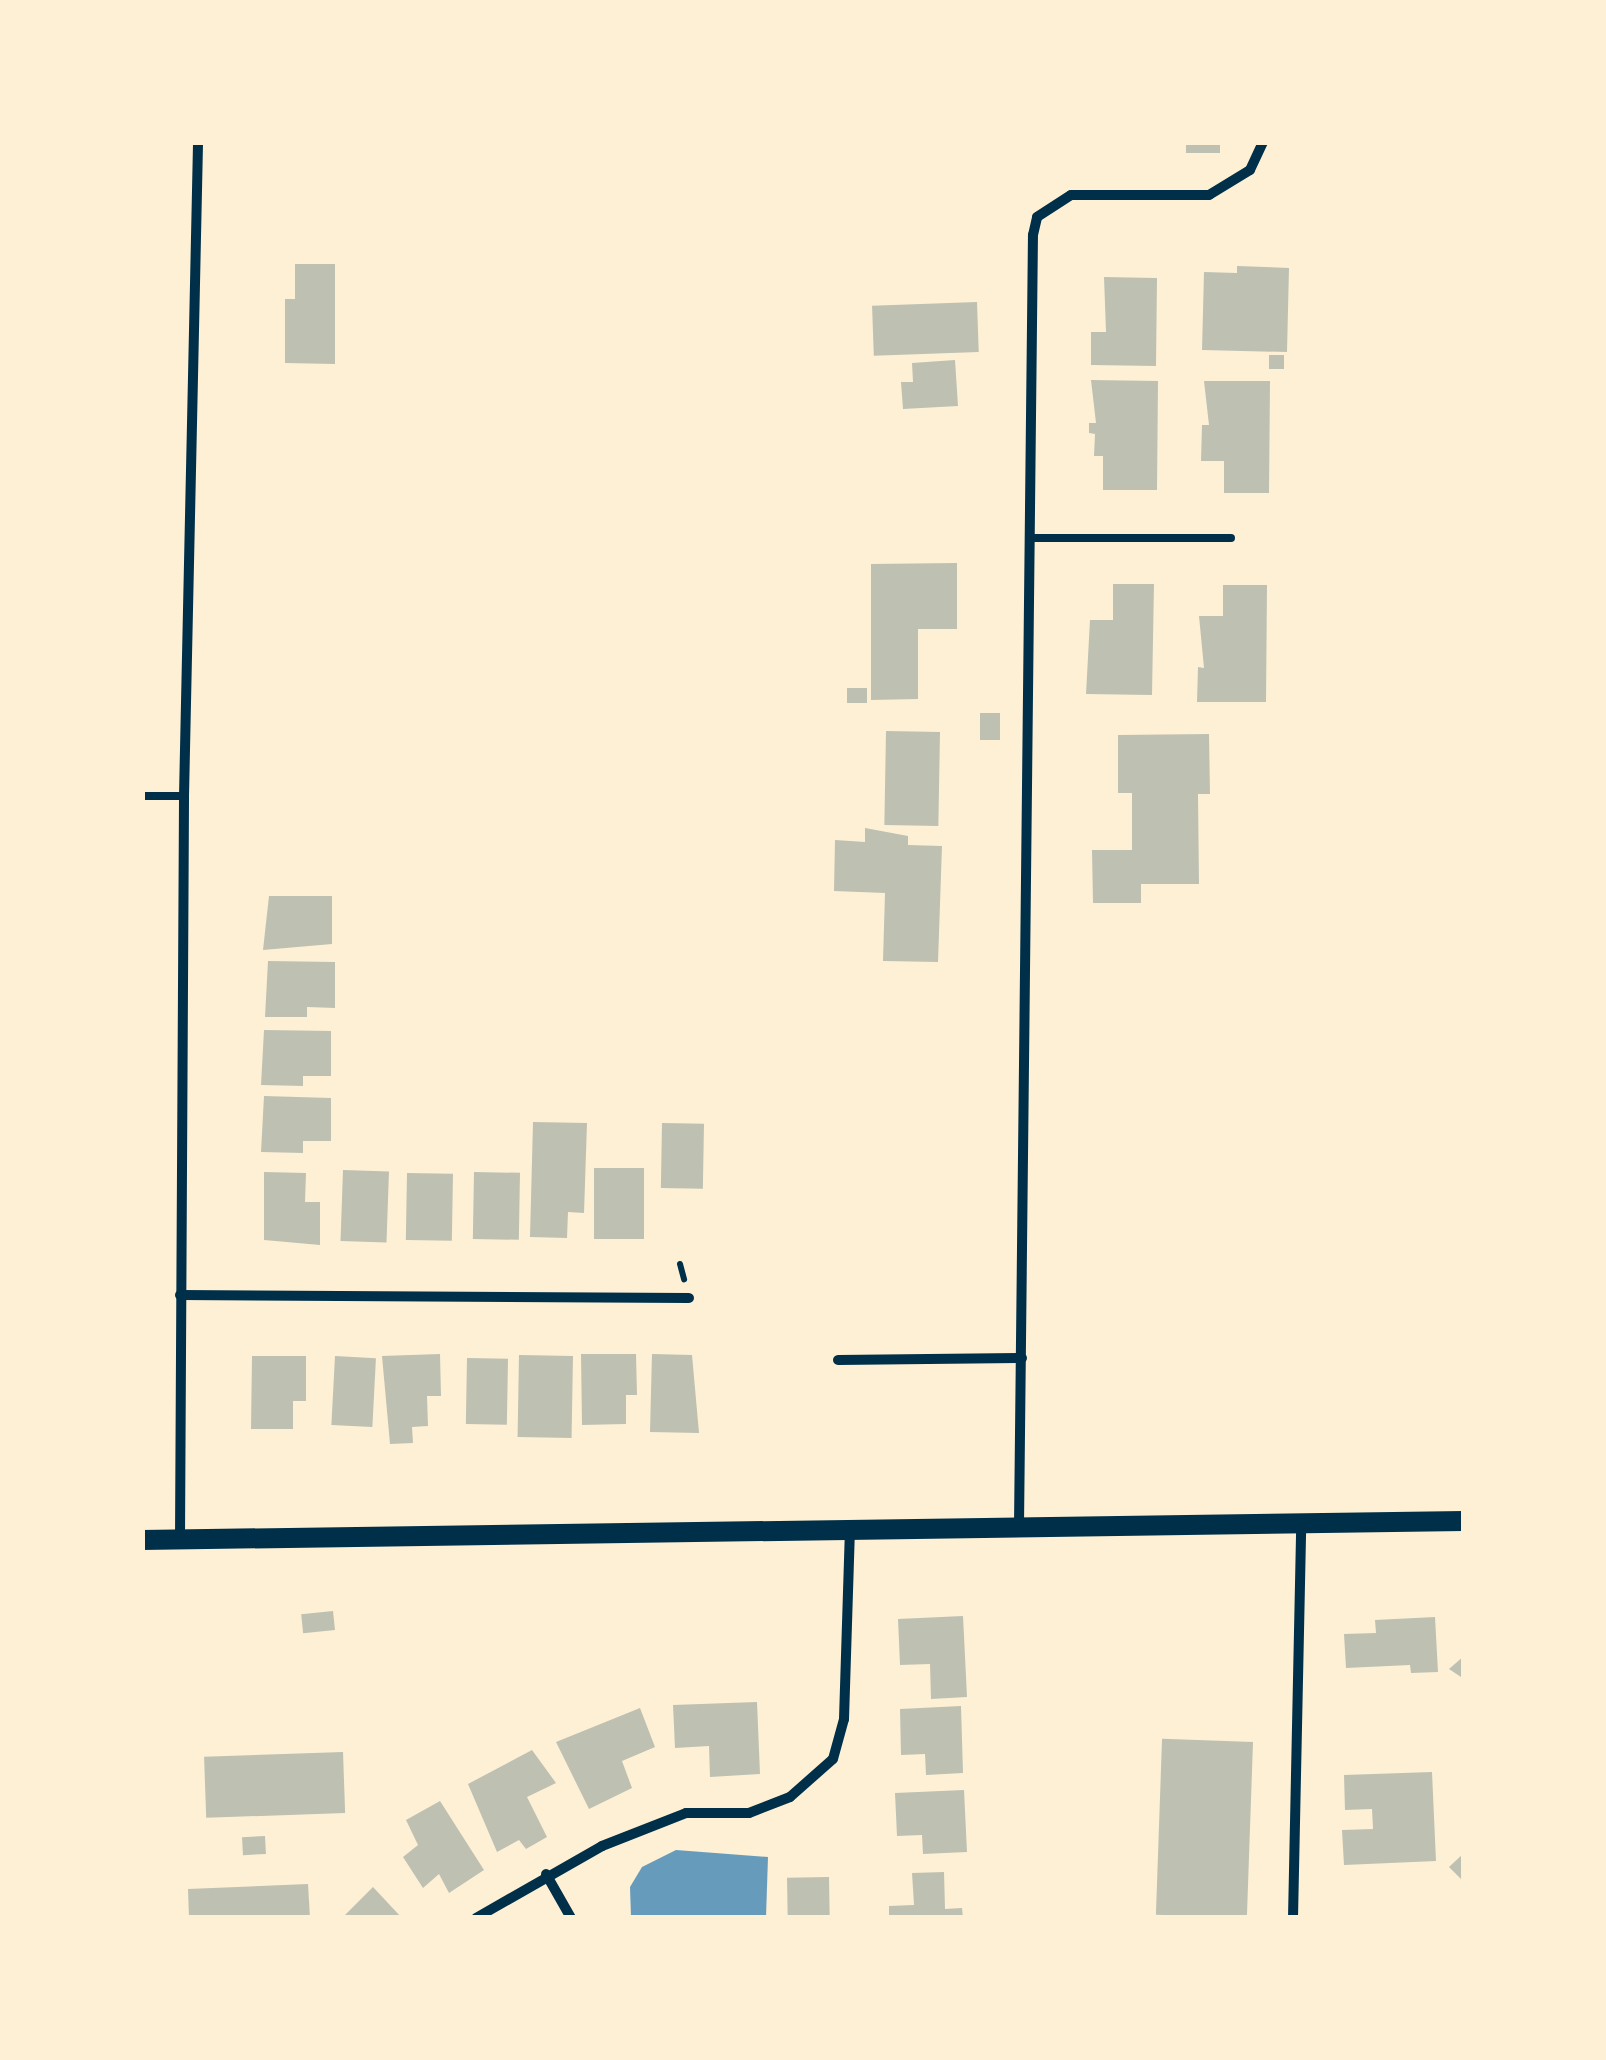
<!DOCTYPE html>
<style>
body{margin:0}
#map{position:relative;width:1606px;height:2060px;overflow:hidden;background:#fdf0d5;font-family:"Times New Roman",serif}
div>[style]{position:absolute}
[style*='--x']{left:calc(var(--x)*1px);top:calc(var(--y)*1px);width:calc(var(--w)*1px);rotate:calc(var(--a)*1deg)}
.water>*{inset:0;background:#669bbc}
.building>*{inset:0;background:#bec0b2;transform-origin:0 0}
.path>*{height:6px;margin:-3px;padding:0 3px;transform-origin:3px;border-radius:3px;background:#003049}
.service>*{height:8px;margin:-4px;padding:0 4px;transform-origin:4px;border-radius:4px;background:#003049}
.minor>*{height:10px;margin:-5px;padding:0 5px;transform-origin:5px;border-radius:5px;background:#003049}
.secondary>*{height:20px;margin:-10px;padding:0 10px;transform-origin:10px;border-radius:10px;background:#003049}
span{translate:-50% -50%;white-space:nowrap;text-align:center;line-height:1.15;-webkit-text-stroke:8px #fdf0d5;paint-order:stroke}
.frame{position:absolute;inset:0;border:145px solid #fdf0d5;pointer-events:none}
</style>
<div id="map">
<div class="water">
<i style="clip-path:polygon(676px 1850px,768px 1857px,766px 1917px,631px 1917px,630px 1887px,642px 1867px)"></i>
</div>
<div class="building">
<i style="left:1186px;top:142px;width:34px;height:11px"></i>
<i style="clip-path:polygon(295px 264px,335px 264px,335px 364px,285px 363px,285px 299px,295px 299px)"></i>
<i style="clip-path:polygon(1237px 266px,1289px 268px,1287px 352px,1202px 350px,1204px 272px,1237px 273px)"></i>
<i style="clip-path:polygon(1104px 277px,1157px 278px,1156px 366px,1091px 365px,1091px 332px,1106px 332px)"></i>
<i style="left:977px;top:302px;width:50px;height:105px;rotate:88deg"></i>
<i style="left:1269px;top:355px;width:15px;height:14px"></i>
<i style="clip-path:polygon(955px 360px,958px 406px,903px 409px,901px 382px,913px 382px,912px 363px)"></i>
<i style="clip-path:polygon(1091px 380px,1158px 381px,1157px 490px,1103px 490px,1103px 456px,1094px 456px,1095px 434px,1089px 433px,1089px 423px,1096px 423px)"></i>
<i style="clip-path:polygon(1204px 381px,1270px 381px,1269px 493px,1224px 493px,1224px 461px,1201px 461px,1202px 425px,1209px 425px)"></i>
<i style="clip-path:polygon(957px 563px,957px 629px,918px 629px,918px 699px,871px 700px,871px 564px)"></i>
<i style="clip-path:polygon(1113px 584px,1154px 584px,1152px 695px,1086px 694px,1090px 620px,1113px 620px)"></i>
<i style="clip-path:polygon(1223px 585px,1267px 585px,1266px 702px,1197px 702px,1198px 667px,1204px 668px,1199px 616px,1223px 616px)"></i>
<i style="left:847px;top:688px;width:20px;height:15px"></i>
<i style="left:980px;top:713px;width:20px;height:27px"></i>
<i style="left:886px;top:731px;width:54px;height:94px;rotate:1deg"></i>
<i style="clip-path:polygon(1209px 734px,1210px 794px,1198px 794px,1199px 884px,1141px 884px,1141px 903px,1093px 903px,1092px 850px,1132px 850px,1132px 793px,1118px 793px,1118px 735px)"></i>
<i style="clip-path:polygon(865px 828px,908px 836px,908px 845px,942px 846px,938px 962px,883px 961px,885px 893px,834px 891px,835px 840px,865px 842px)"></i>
<i style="clip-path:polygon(269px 896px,332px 896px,332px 944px,263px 950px)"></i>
<i style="clip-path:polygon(268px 961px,335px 962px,335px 1008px,307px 1007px,307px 1017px,265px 1017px)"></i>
<i style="clip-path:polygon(264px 1030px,331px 1031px,331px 1076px,303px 1076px,303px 1086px,261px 1085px)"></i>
<i style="clip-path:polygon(264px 1096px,331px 1098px,331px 1141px,303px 1141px,303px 1153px,261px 1152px)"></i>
<i style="clip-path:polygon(533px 1122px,587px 1123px,584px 1213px,568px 1212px,567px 1238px,530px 1237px)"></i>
<i style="left:662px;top:1123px;width:42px;height:65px;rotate:1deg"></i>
<i style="left:594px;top:1168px;width:50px;height:71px"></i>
<i style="left:343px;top:1170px;width:46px;height:71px;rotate:2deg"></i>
<i style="clip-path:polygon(264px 1172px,306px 1173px,305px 1202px,320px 1202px,320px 1245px,264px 1240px)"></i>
<i style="left:474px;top:1172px;width:46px;height:67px;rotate:1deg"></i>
<i style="left:407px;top:1173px;width:46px;height:67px;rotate:1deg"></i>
<i style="clip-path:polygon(440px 1354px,441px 1396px,427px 1396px,428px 1426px,412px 1427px,413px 1443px,390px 1444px,382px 1356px)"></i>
<i style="clip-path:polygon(581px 1354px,636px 1354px,637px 1395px,626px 1395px,626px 1424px,582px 1425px)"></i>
<i style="clip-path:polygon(652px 1354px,692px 1355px,699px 1433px,650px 1432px)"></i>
<i style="left:519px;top:1355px;width:54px;height:82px;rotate:1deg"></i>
<i style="clip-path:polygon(252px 1356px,306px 1356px,306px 1401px,293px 1401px,293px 1429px,251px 1429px)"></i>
<i style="left:335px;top:1356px;width:41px;height:69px;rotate:3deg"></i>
<i style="left:467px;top:1358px;width:41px;height:66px;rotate:1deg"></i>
<i style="left:333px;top:1611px;width:19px;height:32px;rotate:84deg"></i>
<i style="clip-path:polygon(963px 1616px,967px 1697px,931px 1699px,930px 1664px,900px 1665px,898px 1619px)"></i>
<i style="clip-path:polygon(1435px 1617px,1438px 1672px,1411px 1673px,1410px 1665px,1346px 1668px,1344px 1634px,1376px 1633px,1375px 1620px)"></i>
<i style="clip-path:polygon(1464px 1656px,1464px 1679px,1449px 1669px)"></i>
<i style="clip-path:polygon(757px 1702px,760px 1774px,710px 1777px,709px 1746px,675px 1748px,673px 1705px)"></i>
<i style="clip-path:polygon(961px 1706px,963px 1773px,926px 1775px,925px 1754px,901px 1755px,900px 1709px)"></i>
<i style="clip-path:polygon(640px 1708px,655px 1747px,622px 1761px,632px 1788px,589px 1809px,556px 1742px)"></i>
<i style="left:1253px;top:1742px;width:176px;height:91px;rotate:92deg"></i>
<i style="clip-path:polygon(532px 1750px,556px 1783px,527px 1797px,547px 1837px,526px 1849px,519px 1840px,497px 1852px,468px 1784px)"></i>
<i style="left:343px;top:1752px;width:61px;height:139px;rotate:88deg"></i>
<i style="clip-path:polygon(1432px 1772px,1436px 1861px,1344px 1865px,1342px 1830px,1373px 1829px,1372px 1809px,1345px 1810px,1344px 1775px)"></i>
<i style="clip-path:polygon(964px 1790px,967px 1852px,923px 1854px,922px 1835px,897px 1836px,895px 1793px)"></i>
<i style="clip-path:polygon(440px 1801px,484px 1870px,449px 1893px,439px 1874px,423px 1888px,403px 1857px,418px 1845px,406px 1820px)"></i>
<i style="left:265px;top:1836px;width:18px;height:23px;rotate:87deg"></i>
<i style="clip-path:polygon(1464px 1853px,1464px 1882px,1449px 1867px)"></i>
<i style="clip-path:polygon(944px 1872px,945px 1909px,962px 1908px,963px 1918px,889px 1918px,889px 1906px,914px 1905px,912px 1873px)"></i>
<i style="left:829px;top:1877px;width:41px;height:42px;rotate:89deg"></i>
<i style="clip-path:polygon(308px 1884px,310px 1918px,189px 1918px,188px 1889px)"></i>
<i style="clip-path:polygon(373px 1887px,402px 1918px,342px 1918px)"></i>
</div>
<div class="path">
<i style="--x:680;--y:1264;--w:16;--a:75"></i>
</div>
<div class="service">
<i style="--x:1031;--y:538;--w:200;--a:0"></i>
<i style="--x:142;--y:796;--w:42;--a:0"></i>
</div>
<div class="minor">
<i style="--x:180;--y:1295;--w:509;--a:0.34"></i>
<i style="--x:838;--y:1360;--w:184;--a:-0.6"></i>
<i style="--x:1019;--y:1526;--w:1291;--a:-89.38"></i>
<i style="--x:1033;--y:235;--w:18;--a:-77"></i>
<i style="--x:1037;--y:217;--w:40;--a:-32.9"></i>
<i style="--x:1071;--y:195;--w:138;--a:0"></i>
<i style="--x:1209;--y:195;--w:48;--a:-31.4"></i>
<i style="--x:1250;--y:170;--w:31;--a:-65"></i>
<i style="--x:180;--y:1539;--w:743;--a:-89.69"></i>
<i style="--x:184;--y:796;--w:654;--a:-88.77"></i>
<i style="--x:546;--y:1874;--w:51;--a:60.4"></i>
<i style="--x:476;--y:1918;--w:145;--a:-29.7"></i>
<i style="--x:602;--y:1846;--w:90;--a:-21.4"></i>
<i style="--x:686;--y:1813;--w:63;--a:0"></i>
<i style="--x:749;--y:1813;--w:44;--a:-21.3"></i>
<i style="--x:790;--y:1797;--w:57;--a:-41.5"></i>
<i style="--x:833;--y:1759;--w:41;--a:-74.6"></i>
<i style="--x:844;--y:1719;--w:189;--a:-88.2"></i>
<i style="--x:1293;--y:1918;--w:394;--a:-88.8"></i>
</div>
<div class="secondary">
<i style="--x:142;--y:1540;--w:1322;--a:-0.82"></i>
</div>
<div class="frame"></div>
</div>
